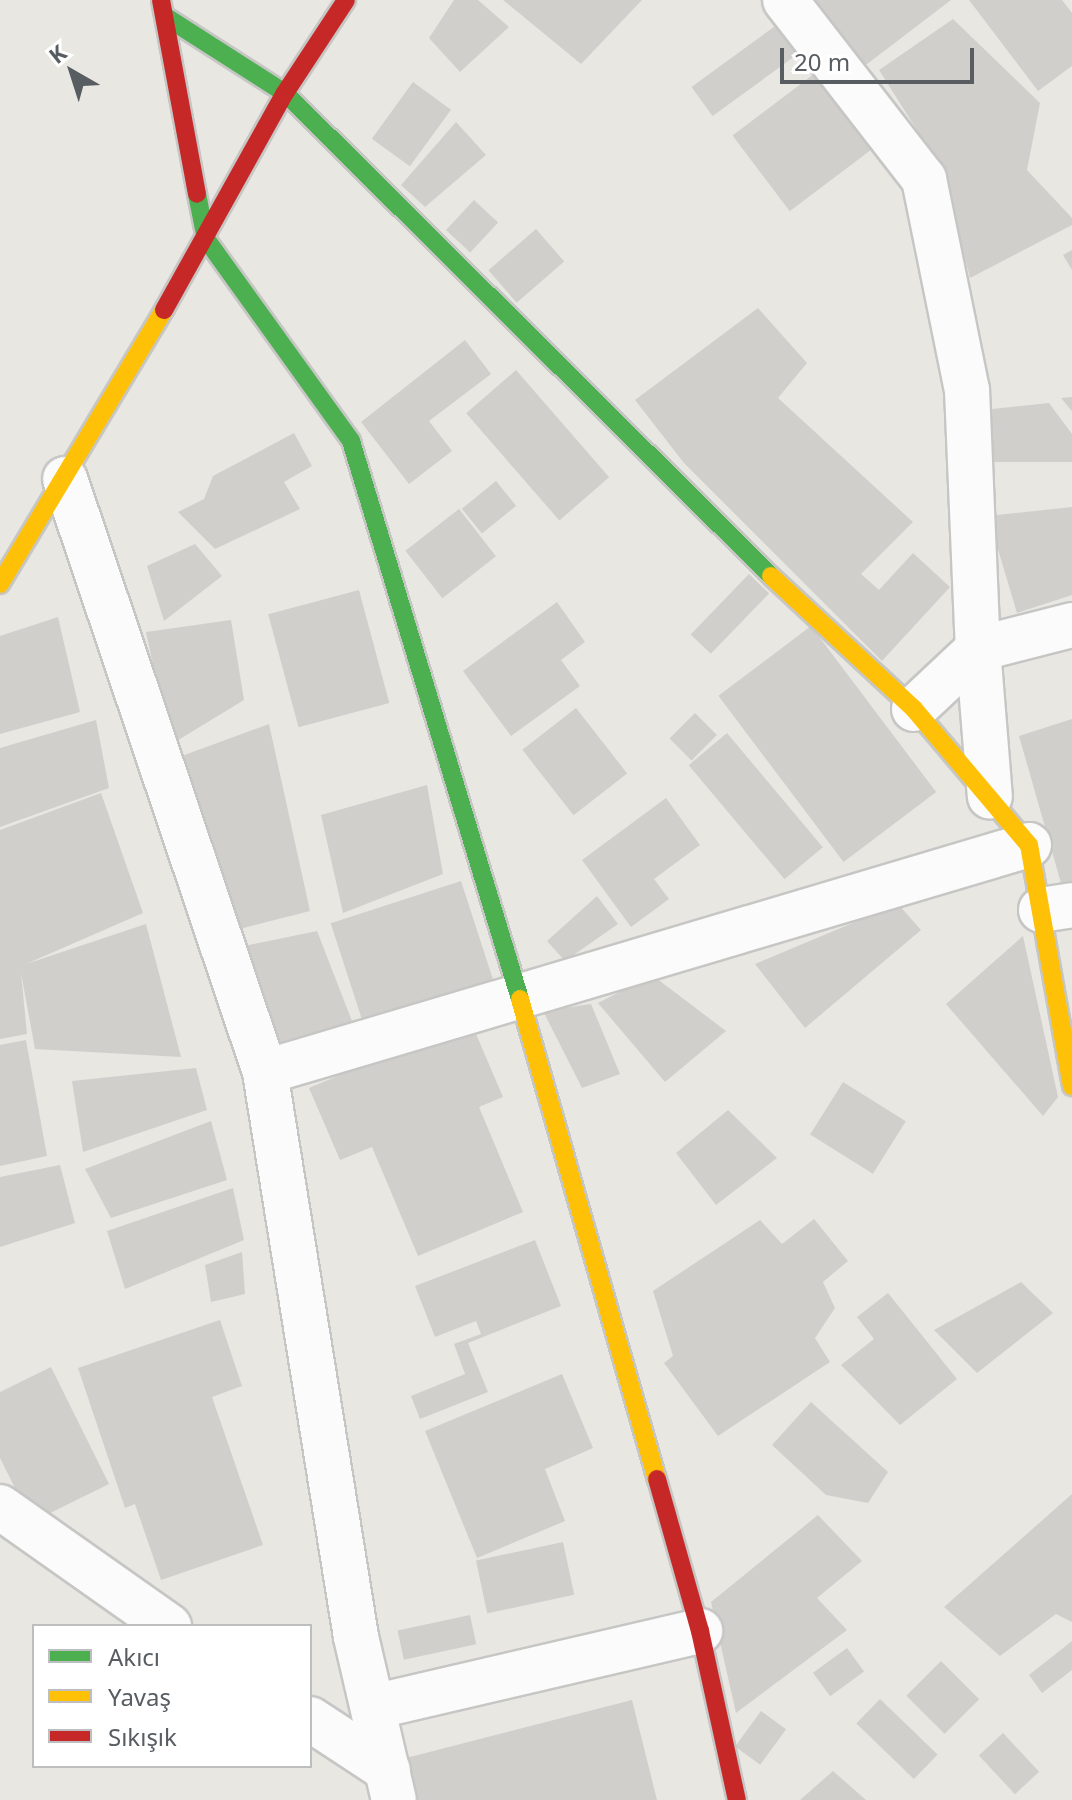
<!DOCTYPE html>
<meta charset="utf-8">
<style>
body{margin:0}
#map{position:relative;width:1072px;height:1800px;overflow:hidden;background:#e9e7e2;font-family:"Noto Sans",sans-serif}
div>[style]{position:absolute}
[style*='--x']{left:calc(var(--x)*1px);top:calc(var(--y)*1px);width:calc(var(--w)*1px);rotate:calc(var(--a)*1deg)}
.building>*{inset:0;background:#d1cfcc;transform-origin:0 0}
.roads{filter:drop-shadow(2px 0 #c6c6c5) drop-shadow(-2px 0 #c6c6c5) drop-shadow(0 2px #c6c6c5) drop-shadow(0 -2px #c6c6c5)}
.street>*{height:44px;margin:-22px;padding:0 22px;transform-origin:22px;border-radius:22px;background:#fcfbfb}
.fast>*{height:18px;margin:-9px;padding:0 9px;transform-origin:9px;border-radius:9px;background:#4caf50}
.slow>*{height:18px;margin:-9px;padding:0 9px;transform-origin:9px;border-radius:9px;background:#ffc107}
.jam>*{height:18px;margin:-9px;padding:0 9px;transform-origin:9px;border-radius:9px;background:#c62828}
span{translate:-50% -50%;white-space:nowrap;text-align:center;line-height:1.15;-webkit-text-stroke:7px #fff;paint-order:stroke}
.legend{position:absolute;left:32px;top:1624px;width:280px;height:144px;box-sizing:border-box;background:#fff;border:2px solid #bcbec0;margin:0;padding:10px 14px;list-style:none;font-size:24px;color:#585d61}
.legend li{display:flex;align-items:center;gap:16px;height:40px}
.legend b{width:40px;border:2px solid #bcbec0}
.north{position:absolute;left:32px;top:32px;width:80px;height:80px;-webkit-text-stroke:6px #fff;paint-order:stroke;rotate:321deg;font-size:22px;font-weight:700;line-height:32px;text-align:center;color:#585d61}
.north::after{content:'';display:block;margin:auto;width:28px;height:36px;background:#585d61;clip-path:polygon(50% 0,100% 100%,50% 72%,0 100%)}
.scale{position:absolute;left:780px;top:48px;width:194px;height:36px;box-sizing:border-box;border:4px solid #585d61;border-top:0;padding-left:10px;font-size:24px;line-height:28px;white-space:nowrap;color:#585d61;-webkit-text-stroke:6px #fff;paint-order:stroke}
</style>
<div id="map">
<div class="building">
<i style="clip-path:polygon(454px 0,478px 0,509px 27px,460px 72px,429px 38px)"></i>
<i style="clip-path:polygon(503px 0,642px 0,581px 64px)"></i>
<i style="clip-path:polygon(805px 0,951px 0,858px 71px)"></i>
<i style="clip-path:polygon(969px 0,1062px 0,1072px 13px,1072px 66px,1038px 91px)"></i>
<i style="clip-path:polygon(953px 19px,1040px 103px,1027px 170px,1072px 218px,1072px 225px,970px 278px,944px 173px,879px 70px)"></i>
<i style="left:778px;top:24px;width:36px;height:107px;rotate:54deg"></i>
<i style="left:814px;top:74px;width:95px;height:102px;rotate:53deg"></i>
<i style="left:413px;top:82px;width:47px;height:70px;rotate:36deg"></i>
<i style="clip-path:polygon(456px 122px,486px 155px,425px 207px,401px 185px)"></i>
<i style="left:474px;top:200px;width:33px;height:41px;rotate:43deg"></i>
<i style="left:536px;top:229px;width:43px;height:63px;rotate:49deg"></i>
<i style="clip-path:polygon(1072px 250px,1072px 270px,1063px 255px)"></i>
<i style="clip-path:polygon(758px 308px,807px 363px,778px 398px,913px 522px,861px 574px,879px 590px,913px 553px,950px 587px,882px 661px,684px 463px,635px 400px)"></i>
<i style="clip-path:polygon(465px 340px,491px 374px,429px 421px,452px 451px,409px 484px,361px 422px)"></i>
<i style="left:516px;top:370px;width:142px;height:66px;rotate:49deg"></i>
<i style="clip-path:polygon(1072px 397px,1072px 411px,1061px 398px)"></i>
<i style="clip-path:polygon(1049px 403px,1072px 434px,1072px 462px,989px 462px,983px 410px)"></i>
<i style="clip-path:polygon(294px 433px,312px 466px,284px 482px,300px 509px,215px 549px,178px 512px,204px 499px,213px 476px)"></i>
<i style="left:496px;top:481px;width:32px;height:44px;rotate:51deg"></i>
<i style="clip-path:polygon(1072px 507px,1072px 595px,1017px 613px,988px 516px)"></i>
<i style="left:459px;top:509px;width:60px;height:68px;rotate:52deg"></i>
<i style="clip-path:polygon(195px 544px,222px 576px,164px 621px,147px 566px)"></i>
<i style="left:749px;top:574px;width:28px;height:84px;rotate:44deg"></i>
<i style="left:359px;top:590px;width:117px;height:94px;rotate:75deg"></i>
<i style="clip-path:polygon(557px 602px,585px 642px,561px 660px,580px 686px,511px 736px,463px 671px)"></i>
<i style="clip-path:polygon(58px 617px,80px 712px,0 734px,0 636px)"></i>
<i style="clip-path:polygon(231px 620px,244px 700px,170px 745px,146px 632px)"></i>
<i style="left:811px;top:626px;width:208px;height:116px;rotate:53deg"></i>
<i style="left:576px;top:708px;width:83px;height:68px;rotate:52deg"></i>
<i style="left:695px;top:713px;width:31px;height:36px;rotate:45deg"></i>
<i style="clip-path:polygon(1072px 719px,1072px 888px,1063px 890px,1019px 736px)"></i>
<i style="clip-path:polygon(96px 720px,109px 788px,0 827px,0 748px)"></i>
<i style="clip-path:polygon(269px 724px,310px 911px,232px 931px,179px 757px)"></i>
<i style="left:727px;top:733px;width:149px;height:50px;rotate:50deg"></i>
<i style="clip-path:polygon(427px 785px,443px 874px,343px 913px,321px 815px)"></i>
<i style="clip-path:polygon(101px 793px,143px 913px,26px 964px,146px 924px,181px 1057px,35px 1049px,21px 973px,27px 1034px,0 1039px,0 830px)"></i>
<i style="clip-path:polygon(666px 798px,700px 845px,654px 879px,669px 899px,631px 927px,582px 860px)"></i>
<i style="left:461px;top:881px;width:117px;height:137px;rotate:72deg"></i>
<i style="clip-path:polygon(597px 896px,618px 924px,565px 961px,547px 941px)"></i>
<i style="clip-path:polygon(898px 904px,921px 930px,805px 1028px,755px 964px)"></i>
<i style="clip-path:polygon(317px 931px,352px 1021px,272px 1051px,234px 948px)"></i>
<i style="clip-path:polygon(1023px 936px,1058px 1097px,1043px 1116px,946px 1004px)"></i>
<i style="clip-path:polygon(652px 975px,726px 1031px,665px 1082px,598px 1003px)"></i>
<i style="clip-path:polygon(591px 1004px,620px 1074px,582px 1088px,543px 1011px)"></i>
<i style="clip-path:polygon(470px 1020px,503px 1097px,479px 1107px,523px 1212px,418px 1256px,372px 1147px,340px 1160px,309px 1088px)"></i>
<i style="clip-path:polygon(26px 1040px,47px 1156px,0 1166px,0 1045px)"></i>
<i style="clip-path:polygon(196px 1068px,207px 1110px,83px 1152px,72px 1081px)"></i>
<i style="left:843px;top:1082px;width:74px;height:62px;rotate:32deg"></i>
<i style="clip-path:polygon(728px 1110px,777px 1158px,716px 1205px,676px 1153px)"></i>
<i style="clip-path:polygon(211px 1121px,227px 1180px,111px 1218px,85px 1169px)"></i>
<i style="clip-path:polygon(60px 1165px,75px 1223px,0 1247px,0 1177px)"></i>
<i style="clip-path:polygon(233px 1188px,244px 1240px,125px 1289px,107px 1231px)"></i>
<i style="clip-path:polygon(814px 1219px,848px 1261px,823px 1282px,835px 1308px,815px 1338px,830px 1362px,718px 1436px,664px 1363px,673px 1356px,653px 1291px,760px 1220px,782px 1244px)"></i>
<i style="clip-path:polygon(535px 1240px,561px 1306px,468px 1343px,488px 1392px,420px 1419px,411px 1396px,465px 1374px,454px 1344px,481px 1334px,476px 1321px,435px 1337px,415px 1286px)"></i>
<i style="clip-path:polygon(242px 1252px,245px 1294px,211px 1302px,205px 1265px)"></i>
<i style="clip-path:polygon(1021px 1282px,1053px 1313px,977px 1373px,934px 1330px)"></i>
<i style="clip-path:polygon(888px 1293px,957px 1379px,900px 1425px,841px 1365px,874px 1339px,857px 1317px)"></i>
<i style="clip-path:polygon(220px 1320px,242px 1386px,212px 1397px,263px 1545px,161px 1580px,135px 1504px,125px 1508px,78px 1368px)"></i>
<i style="clip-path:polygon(51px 1367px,109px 1484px,32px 1522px,0 1458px,0 1392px)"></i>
<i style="clip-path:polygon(562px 1374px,593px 1448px,545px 1469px,565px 1521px,477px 1558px,425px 1431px)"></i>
<i style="clip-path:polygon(811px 1402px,888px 1472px,868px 1503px,826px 1495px,772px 1445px)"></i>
<i style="clip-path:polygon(1072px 1494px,1072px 1622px,1056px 1614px,1000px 1656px,944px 1607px)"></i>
<i style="clip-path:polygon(818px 1515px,862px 1561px,817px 1598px,847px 1630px,736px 1713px,711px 1602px)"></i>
<i style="left:563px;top:1542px;width:54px;height:89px;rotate:78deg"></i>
<i style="left:470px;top:1615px;width:30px;height:74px;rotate:78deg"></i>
<i style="clip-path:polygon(1072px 1641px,1072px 1670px,1042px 1693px,1029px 1675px)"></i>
<i style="left:847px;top:1648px;width:29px;height:42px;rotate:54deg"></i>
<i style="left:941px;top:1661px;width:54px;height:49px;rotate:45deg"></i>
<i style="left:880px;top:1699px;width:80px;height:34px;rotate:44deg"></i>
<i style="clip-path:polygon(632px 1700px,657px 1800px,417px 1800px,406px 1758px)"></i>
<i style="left:761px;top:1711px;width:31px;height:44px;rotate:36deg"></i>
<i style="left:1003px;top:1733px;width:53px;height:33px;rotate:47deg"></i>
<i style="clip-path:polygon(833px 1771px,866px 1800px,800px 1800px)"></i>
</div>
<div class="roads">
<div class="street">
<i style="--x:785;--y:0;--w:227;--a:52.2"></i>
<i style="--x:924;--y:179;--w:215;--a:78.5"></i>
<i style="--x:967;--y:390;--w:259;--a:87.6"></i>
<i style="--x:978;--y:649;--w:148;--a:85.4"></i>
<i style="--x:65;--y:479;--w:626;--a:71.36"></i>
<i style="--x:265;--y:1072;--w:572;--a:80.85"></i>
<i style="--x:356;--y:1637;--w:167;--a:76.9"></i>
<i style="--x:914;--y:709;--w:88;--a:-43.2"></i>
<i style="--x:978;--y:649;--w:97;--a:-14.3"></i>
<i style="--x:1041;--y:910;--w:31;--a:-9"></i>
<i style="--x:265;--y:1072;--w:797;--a:-16.55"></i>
<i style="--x:0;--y:1507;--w:207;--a:35.2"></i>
<i style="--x:373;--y:1707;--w:336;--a:-13.1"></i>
<i style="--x:310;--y:1719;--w:93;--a:33.2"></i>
</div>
<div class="fast">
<i style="--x:166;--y:17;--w:141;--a:32.6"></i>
<i style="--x:285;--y:93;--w:685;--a:44.82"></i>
<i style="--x:197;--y:194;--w:46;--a:78.7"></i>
<i style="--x:206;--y:239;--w:249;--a:54.3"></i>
<i style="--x:351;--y:441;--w:583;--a:73.15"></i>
</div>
<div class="slow">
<i style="--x:771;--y:576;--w:195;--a:42.9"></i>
<i style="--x:914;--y:709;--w:178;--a:49.8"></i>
<i style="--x:1029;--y:845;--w:245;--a:79.9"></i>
<i style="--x:0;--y:584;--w:319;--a:-59.1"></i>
<i style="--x:520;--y:999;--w:499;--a:74.1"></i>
</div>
<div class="jam">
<i style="--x:161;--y:0;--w:197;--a:79.5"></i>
<i style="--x:164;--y:310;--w:248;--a:-60.9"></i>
<i style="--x:285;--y:93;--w:111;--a:-56.7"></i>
<i style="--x:657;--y:1479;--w:158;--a:74.2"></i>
<i style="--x:700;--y:1631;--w:173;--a:77.7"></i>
</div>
</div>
<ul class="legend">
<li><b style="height:10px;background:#4caf50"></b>Akıcı</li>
<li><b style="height:10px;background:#ffc107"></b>Yavaş</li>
<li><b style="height:10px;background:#c62828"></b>Sıkışık</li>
</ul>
<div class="north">K</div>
<div class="scale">20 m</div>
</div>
